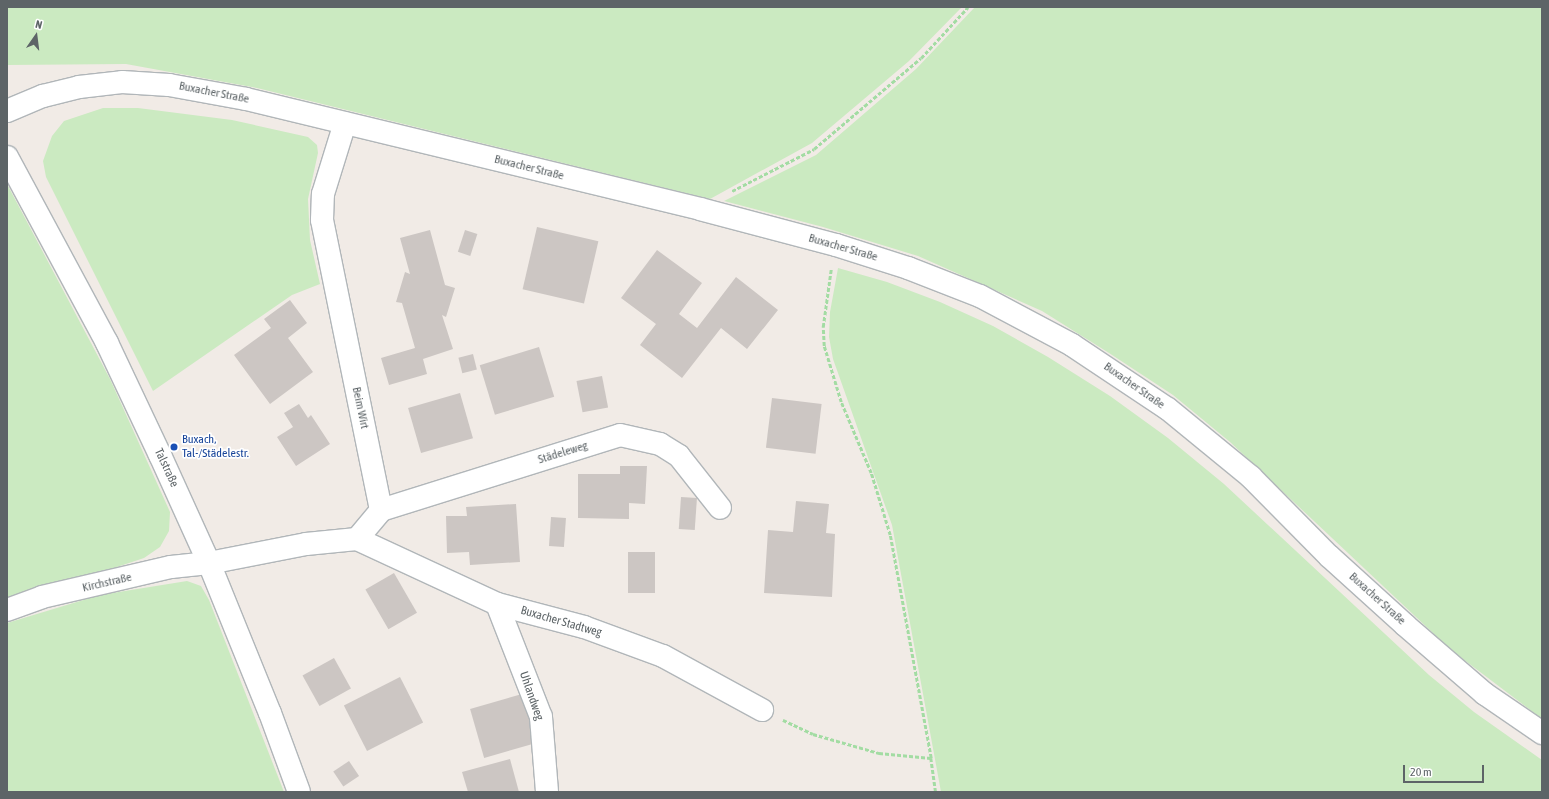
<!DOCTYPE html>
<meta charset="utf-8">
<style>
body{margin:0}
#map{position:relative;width:1549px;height:799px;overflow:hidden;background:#f1ebe6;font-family:"Asap Condensed",sans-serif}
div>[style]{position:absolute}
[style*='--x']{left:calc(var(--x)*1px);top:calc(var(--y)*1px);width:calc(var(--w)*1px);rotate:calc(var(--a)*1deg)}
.green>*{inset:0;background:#cbeac1}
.building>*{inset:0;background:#ccc6c3;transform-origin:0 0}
.path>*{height:2.5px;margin-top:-1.25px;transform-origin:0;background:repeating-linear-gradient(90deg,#a3dca3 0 4px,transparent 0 6px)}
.roads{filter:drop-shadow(1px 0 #b1b6b9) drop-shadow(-1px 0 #b1b6b9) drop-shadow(0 1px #b1b6b9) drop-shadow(0 -1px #b1b6b9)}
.street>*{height:22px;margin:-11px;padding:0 11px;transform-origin:11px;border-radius:11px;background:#fff}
.secondary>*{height:22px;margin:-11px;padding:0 11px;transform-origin:11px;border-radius:11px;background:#fff}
.dots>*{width:11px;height:11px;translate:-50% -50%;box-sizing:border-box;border:2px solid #fff;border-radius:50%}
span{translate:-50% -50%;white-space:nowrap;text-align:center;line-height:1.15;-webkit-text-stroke:3.5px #fff;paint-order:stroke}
.street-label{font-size:12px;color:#5d6467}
.transit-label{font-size:12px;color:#164399}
.left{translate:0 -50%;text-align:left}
.frame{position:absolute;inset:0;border:8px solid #5d6467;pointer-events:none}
.north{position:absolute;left:16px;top:16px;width:40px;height:40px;-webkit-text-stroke:3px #fff;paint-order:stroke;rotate:14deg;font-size:11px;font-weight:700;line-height:16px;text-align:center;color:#5d6467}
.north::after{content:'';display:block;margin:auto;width:14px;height:18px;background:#5d6467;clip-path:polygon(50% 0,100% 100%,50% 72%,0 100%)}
.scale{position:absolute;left:1403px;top:765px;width:81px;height:18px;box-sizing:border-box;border:2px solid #5d6467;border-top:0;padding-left:5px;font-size:12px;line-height:14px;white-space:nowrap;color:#5d6467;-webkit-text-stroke:3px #fff;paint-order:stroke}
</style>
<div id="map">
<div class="green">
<i style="clip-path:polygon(7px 7px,962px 7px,909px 61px,812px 143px,710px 199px,257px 88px,126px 64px,7px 65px)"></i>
<i style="clip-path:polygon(975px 7px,1542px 7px,1542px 719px,1451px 650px,1230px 442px,1173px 395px,1109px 353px,1042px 311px,918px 256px,823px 227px,724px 201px,816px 155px,916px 69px)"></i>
<i style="clip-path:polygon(103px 108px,138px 108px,232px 120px,308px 137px,317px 145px,318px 153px,308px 199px,310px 240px,320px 284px,292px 295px,153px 391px,46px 177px,43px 161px,52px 136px,64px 121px)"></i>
<i style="clip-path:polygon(7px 184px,110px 379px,170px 512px,169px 531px,160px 547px,144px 558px,108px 570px,39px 586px,7px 598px)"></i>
<i style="clip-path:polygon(838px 268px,887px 282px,940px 302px,993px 326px,1048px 357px,1110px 396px,1168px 438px,1224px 484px,1429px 675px,1474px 712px,1542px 760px,1542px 792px,941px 792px,892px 525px,833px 359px,829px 337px,830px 312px)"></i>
<i style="clip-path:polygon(187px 581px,201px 586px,209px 600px,284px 792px,7px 792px,7px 623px,100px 595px)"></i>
</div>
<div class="building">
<i style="left:537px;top:227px;width:63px;height:64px;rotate:13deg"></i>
<i style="clip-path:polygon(430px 230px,445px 285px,455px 288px,446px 317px,442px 315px,453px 349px,423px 359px,427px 374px,389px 385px,381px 358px,415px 348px,402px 303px,396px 302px,405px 272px,410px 274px,400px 238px)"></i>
<i style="left:465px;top:230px;width:13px;height:23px;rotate:18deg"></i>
<i style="clip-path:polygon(657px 250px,702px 283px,679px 314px,697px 328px,736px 277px,778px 310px,747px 349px,721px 328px,682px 378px,640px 345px,656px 324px,621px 298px)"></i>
<i style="clip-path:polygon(290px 300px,307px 323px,288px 338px,313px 372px,270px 404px,234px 355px,271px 328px,264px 319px)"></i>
<i style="left:539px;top:347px;width:52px;height:62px;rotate:73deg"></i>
<i style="left:473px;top:354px;width:16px;height:15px;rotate:76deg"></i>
<i style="left:602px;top:376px;width:32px;height:26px;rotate:79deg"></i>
<i style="left:460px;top:393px;width:47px;height:54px;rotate:74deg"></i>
<i style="left:772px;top:398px;width:50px;height:50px;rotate:7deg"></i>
<i style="clip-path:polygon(299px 404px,308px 418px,311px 415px,330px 444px,296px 466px,277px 437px,293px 427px,284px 413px)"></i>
<i style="clip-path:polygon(620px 466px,647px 466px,645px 504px,629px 503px,629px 519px,578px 518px,578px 474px,620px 474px)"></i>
<i style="left:681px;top:497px;width:16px;height:32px;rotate:4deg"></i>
<i style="clip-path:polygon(796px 501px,829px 504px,826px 533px,835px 534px,832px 597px,764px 593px,768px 530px,793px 532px)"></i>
<i style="clip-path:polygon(516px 504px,520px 562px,470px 565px,469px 552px,447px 553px,446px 516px,467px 516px,466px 507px)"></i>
<i style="left:551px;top:517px;width:15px;height:29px;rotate:4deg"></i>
<i style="left:628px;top:552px;width:27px;height:41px"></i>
<i style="left:394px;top:573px;width:46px;height:33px;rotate:60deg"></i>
<i style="left:334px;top:658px;width:35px;height:36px;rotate:61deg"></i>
<i style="left:400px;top:677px;width:51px;height:63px;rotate:63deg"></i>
<i style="left:522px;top:694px;width:51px;height:54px;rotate:74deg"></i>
<i style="clip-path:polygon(510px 759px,519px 792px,468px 792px,462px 772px)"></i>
<i style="left:349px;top:761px;width:18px;height:19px;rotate:56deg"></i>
</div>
<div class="path">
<i style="--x:732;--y:191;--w:92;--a:-27.1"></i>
<i style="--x:814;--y:149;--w:140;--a:-40.4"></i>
<i style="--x:921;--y:58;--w:69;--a:-47.3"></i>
<i style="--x:783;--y:720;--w:33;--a:25"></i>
<i style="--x:813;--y:734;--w:69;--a:16.1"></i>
<i style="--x:879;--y:753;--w:52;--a:5.5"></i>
<i style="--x:931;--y:758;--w:227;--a:-100.4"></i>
<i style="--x:890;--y:535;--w:65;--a:-107"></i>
<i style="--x:871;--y:473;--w:77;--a:-112.9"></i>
<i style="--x:841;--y:402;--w:59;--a:-106.9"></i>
<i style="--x:824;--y:346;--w:19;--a:-93"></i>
<i style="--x:823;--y:327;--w:59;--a:-82.1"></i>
<i style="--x:931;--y:758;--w:34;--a:82"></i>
</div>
<div class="roads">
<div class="street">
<i style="--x:7;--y:111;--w:39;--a:-23"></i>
<i style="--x:43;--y:96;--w:37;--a:-14"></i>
<i style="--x:79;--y:87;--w:43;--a:-6.6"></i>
<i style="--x:122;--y:82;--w:47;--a:3.7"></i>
<i style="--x:169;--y:85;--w:78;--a:10.3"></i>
<i style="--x:246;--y:99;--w:467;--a:13.6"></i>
<i style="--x:700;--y:209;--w:141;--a:14.8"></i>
<i style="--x:836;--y:245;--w:76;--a:17.7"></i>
<i style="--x:908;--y:268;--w:77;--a:21.3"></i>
<i style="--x:980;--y:296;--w:104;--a:28"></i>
<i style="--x:1072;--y:345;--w:115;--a:33.7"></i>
<i style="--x:1168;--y:409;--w:107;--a:39.3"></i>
<i style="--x:1251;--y:477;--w:111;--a:45.4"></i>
<i style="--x:1329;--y:556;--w:103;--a:42.2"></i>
<i style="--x:1405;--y:625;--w:106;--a:40.8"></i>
<i style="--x:1485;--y:694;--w:69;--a:34.4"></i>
<i style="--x:381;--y:510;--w:250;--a:-17.4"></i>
<i style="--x:620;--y:435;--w:41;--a:12.7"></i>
<i style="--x:660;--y:444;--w:22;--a:32"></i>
<i style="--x:679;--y:456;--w:66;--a:51.7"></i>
<i style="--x:357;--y:539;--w:154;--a:24.9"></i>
<i style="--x:497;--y:604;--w:90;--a:14.8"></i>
<i style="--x:584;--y:627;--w:84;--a:20.2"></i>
<i style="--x:663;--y:656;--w:113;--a:28.6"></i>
<i style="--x:497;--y:604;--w:121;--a:68.7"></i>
<i style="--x:541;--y:717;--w:75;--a:85.4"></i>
<i style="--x:7;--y:610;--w:37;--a:-20"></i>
<i style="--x:42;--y:597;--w:132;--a:-13.1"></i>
<i style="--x:171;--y:567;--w:38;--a:-6"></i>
<i style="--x:209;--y:563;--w:99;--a:-11.1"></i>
<i style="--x:306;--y:544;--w:51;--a:-5.6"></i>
<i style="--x:357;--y:539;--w:38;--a:-50"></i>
<i style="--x:381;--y:510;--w:296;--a:-101.5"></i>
<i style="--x:322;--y:220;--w:26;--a:-88"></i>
<i style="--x:323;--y:194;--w:74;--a:-72.8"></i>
</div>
<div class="secondary">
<i style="--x:7;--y:157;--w:211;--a:61.7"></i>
<i style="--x:107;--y:343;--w:124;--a:64.7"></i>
<i style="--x:160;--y:455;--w:119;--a:65.6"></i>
<i style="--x:209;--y:563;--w:162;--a:67.9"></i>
<i style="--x:270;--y:713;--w:84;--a:69.8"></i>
</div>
</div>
<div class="dots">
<i style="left:174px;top:447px;background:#1a4fb4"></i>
</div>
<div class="street-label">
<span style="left:214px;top:93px;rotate:11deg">Buxacher Straße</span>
<span style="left:529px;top:168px;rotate:14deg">Buxacher Straße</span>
<span style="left:843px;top:248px;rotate:16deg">Buxacher Straße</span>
<span style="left:1134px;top:386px;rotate:35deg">Buxacher Straße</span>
<span style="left:360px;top:408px;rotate:78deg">Beim Wirt</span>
<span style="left:563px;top:453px;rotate:-17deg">Städeleweg</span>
<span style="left:166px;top:468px;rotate:65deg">Talstraße</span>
<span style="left:107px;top:583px;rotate:-13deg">Kirchstraße</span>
<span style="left:1377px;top:599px;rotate:42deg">Buxacher Straße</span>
<span style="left:561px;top:622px;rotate:16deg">Buxacher Stadtweg</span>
<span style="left:531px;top:696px;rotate:71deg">Uhlandweg</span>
</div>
<div class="transit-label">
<span class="left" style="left:182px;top:447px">Buxach,<br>Tal-/Städelestr.</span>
</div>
<div class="frame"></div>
<div class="north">N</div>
<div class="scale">20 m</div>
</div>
